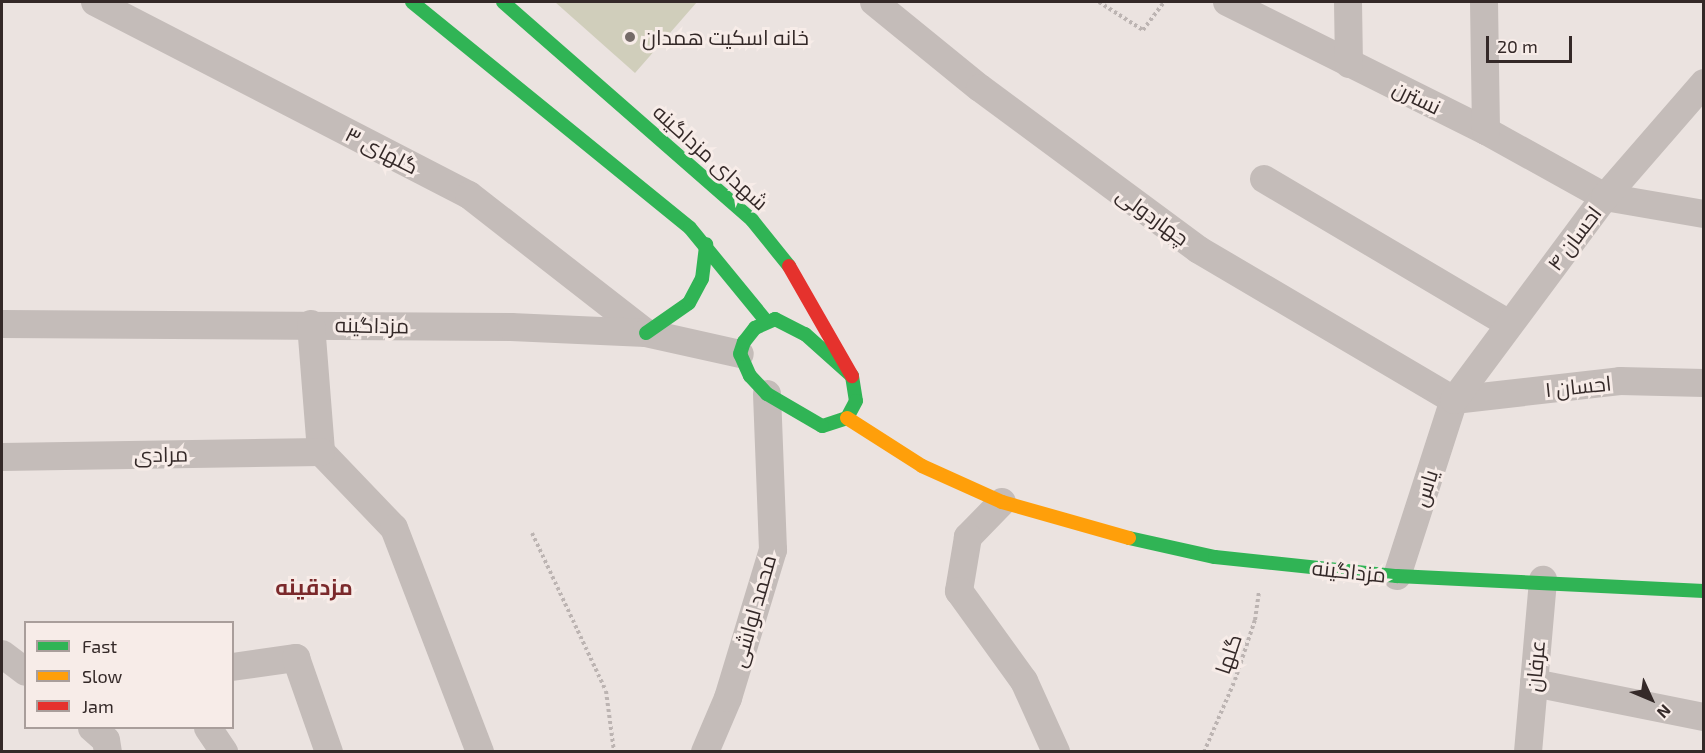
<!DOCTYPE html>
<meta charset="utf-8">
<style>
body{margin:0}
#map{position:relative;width:1705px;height:753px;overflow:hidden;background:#ebe3e0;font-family:"Exo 2",Cairo,sans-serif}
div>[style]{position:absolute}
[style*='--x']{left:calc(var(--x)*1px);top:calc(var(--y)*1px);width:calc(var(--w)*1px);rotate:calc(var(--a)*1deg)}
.green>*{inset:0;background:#d0cebb}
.path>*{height:4px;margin-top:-2px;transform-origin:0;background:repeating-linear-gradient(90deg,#bcb4b2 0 3px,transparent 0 6px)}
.street>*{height:28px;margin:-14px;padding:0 14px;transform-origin:14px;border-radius:14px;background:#c4bcb9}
.fast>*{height:14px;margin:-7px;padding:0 7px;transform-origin:7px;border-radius:7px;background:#30b455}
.slow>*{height:14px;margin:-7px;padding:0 7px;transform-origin:7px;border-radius:7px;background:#ff9f0a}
.jam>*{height:14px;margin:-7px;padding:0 7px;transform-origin:7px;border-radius:7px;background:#e5322d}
.dots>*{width:16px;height:16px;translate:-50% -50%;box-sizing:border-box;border:3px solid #f7ece8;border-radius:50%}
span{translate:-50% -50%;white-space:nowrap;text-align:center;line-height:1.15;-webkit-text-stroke:6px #f7ece8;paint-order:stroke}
.poi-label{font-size:21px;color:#342928}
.left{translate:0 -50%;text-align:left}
.street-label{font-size:21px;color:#342928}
.neighbourhood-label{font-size:22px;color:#7b292b;font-weight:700}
.frame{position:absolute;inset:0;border:3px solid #342928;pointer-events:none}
.legend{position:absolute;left:24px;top:621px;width:210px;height:108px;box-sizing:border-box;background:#f7ece8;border:2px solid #a99e9b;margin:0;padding:8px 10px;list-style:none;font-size:18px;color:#342928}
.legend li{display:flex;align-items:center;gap:12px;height:30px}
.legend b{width:30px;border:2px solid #a99e9b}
.north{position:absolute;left:1621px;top:669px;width:60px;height:60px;-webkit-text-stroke:4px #f7ece8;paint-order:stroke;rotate:134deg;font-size:16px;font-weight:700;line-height:24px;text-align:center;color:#342928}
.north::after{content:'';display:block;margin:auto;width:21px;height:27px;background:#342928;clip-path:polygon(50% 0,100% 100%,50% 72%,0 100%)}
.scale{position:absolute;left:1486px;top:36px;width:86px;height:27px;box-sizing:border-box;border:3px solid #342928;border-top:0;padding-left:8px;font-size:18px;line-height:21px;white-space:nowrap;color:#342928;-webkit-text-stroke:4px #f7ece8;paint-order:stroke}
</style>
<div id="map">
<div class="green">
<i style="clip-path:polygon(555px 2px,697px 2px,635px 73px)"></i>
</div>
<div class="path">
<i style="--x:1099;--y:2;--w:52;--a:32.5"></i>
<i style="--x:1143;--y:30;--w:35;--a:-53"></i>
<i style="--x:532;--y:533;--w:174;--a:64.9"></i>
<i style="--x:606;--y:691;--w:62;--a:82.5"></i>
<i style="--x:1204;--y:752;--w:78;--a:-66.7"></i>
<i style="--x:1235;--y:680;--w:63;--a:-71.6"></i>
<i style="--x:1255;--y:620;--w:28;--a:-82"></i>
</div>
<div class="street">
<i style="--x:95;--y:2;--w:421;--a:27.3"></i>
<i style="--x:469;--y:195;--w:224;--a:37.9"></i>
<i style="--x:874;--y:2;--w:136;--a:39.1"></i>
<i style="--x:980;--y:88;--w:272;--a:36.5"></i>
<i style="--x:1199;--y:250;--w:296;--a:30.5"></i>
<i style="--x:1227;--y:2;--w:289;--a:26.5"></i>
<i style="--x:1486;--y:131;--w:136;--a:29"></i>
<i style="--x:1605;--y:197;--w:100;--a:9.7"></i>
<i style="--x:1348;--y:2;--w:62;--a:89.1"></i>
<i style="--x:1484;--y:2;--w:129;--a:89.1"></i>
<i style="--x:1264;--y:179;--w:285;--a:30.6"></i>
<i style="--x:2;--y:324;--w:509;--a:0.34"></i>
<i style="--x:511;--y:327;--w:135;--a:2.5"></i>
<i style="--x:646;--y:333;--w:96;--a:12.6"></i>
<i style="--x:311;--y:324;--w:128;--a:85.5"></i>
<i style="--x:321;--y:452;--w:105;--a:46.2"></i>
<i style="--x:394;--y:528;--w:240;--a:69"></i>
<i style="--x:1454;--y:400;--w:167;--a:-6.5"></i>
<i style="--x:1620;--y:381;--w:84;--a:1.4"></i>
<i style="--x:2;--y:457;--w:319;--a:-0.9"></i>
<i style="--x:1002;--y:502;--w:49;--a:134.2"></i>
<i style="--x:968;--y:537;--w:55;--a:99.5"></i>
<i style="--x:959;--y:591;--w:111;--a:54.2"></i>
<i style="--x:1024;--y:681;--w:78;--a:65.7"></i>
<i style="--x:1397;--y:576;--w:185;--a:-72.1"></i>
<i style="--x:1454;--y:400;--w:253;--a:-53.4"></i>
<i style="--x:1605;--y:197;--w:151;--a:-49"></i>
<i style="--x:2;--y:654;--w:30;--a:37"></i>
<i style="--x:232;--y:667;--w:65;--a:-8"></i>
<i style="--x:296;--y:658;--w:100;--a:70.7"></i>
<i style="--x:1534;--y:683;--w:173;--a:11.3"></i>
<i style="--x:92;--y:728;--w:18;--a:41"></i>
<i style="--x:106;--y:740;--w:12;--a:81"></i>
<i style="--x:208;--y:728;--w:29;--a:56"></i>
<i style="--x:705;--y:752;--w:59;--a:-66.9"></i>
<i style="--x:728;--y:698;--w:155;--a:-73.1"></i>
<i style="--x:773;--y:550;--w:156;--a:-92.2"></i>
<i style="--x:1528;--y:752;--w:173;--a:-85"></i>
</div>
<div class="fast">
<i style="--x:412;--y:2;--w:358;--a:39.1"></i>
<i style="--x:690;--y:228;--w:120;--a:50.7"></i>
<i style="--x:503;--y:2;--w:331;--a:41.2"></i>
<i style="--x:752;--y:220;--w:59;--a:51.2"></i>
<i style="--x:775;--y:319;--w:34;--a:27"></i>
<i style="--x:805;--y:334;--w:63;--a:41.8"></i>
<i style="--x:852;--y:376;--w:25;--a:81"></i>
<i style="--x:856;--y:401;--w:19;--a:118"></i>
<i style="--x:847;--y:418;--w:26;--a:162"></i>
<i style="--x:822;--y:426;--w:64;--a:-149.8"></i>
<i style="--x:767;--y:394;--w:25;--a:-133"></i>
<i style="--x:750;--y:376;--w:24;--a:-114"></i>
<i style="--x:740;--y:354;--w:13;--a:-72"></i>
<i style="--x:744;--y:342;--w:18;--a:-52"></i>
<i style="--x:755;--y:328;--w:22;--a:-24"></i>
<i style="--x:646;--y:333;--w:52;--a:-34.9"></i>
<i style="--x:689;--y:303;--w:27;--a:-62"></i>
<i style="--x:702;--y:279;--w:35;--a:-83"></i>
<i style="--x:1129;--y:538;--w:88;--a:12.5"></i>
<i style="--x:1215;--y:557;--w:183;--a:6"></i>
<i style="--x:1397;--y:576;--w:307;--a:2.8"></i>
</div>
<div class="slow">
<i style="--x:847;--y:418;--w:89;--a:32.6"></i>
<i style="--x:922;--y:466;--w:88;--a:24.2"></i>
<i style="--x:1002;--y:502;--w:132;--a:15.8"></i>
</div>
<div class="jam">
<i style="--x:789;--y:266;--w:127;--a:60.2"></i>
</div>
<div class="dots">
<i style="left:630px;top:37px;background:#746a68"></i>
</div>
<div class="poi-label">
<span class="left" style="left:642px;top:37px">خانه اسكيت همدان</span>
</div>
<div class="street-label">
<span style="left:1417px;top:97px;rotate:26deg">نسترن</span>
<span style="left:382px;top:150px;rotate:27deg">گلهای ۳</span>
<span style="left:711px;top:157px;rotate:42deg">شهدای مزداگینه</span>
<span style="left:1153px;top:216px;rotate:36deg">چهاردولی</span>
<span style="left:1574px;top:238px;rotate:-53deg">احسان ۴</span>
<span style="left:372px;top:325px;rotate:1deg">مزداگینه</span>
<span style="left:1578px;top:386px;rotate:-6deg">احسان ۱</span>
<span style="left:161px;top:454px;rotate:-1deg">مرادی</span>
<span style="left:1425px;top:488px;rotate:-72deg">یاس</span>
<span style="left:1349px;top:571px;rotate:6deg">مزداگینه</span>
<span style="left:753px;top:611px;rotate:-74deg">محمد لواشی</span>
<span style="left:1228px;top:654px;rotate:-71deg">گلها</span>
<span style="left:1535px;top:666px;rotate:-85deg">عرفان</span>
</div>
<div class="neighbourhood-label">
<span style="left:314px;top:587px">مزدقینه</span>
</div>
<div class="frame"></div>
<ul class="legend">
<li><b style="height:8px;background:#30b455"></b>Fast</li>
<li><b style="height:8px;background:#ff9f0a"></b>Slow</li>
<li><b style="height:8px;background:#e5322d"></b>Jam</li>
</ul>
<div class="north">N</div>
<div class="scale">20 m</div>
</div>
